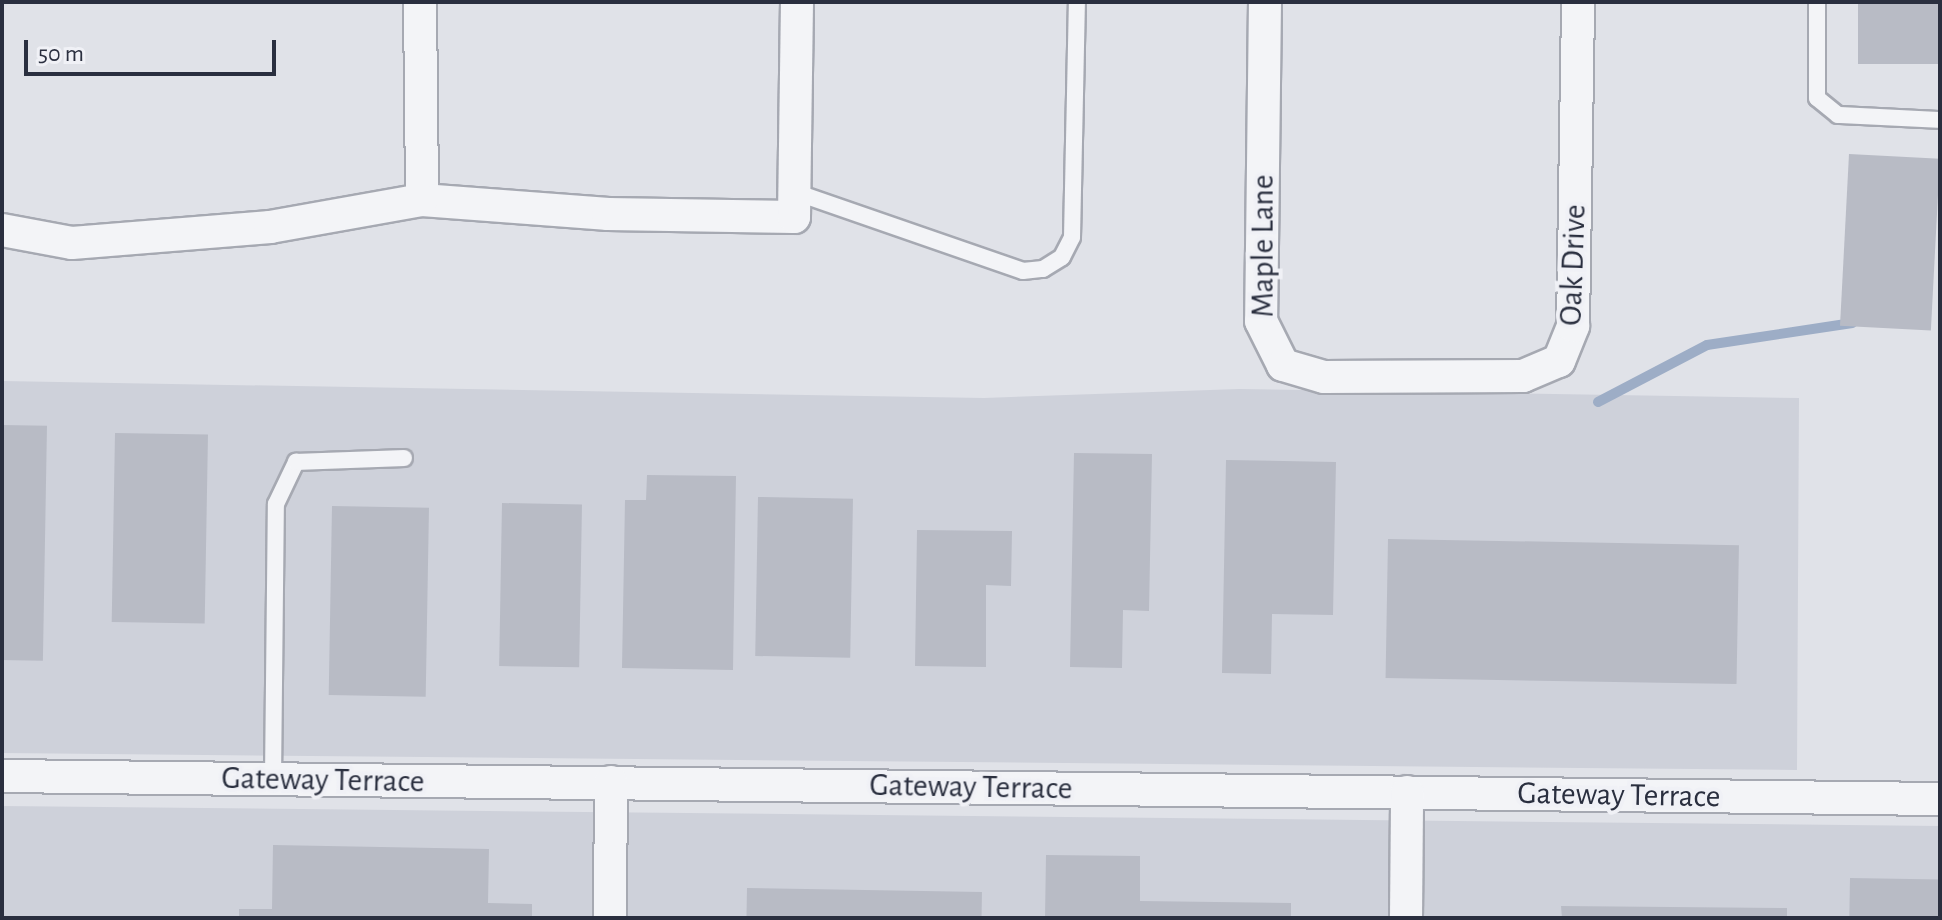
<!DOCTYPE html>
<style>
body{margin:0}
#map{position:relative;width:1942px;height:920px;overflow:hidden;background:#e0e2e8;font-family:"Alegreya Sans",sans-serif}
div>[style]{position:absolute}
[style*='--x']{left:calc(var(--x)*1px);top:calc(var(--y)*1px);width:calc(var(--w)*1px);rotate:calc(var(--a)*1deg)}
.built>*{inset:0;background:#ced1da}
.stream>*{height:10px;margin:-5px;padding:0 5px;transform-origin:5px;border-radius:5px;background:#9dadc6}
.building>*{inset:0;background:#b8bbc5;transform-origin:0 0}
.roads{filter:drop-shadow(2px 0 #a6a9b2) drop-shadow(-2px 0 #a6a9b2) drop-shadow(0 2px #a6a9b2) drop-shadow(0 -2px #a6a9b2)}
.lane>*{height:16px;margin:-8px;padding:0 8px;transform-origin:8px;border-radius:8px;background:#f3f4f7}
.street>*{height:32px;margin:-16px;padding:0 16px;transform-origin:16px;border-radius:16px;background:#f3f4f7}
span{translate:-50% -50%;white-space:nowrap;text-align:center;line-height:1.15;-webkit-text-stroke:8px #f0f1f6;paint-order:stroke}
.street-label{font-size:32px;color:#2a2f3f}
.frame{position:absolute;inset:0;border:4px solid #2a2f3f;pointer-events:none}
.scale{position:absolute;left:24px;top:40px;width:252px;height:36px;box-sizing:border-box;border:4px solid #2a2f3f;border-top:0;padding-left:10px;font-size:24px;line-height:28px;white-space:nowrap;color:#2a2f3f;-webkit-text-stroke:6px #f0f1f6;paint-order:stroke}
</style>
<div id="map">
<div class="built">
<i style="clip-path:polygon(2px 381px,984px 398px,1239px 389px,1799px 398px,1797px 770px,2px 753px)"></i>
<i style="clip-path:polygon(2px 806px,1940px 826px,1940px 918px,2px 918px)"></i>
</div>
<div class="stream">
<i style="--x:1598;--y:402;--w:123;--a:-27.6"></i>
<i style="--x:1707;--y:345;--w:147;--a:-8.6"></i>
</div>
<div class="building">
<i style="left:1858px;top:2px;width:82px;height:62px"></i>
<i style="left:1849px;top:154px;width:91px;height:172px;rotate:3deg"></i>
<i style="left:2px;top:425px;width:45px;height:235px;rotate:1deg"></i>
<i style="left:115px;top:433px;width:93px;height:189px;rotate:1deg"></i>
<i style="clip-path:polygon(1074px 453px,1152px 454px,1149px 611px,1123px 610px,1122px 668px,1070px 667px)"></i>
<i style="clip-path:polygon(1226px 460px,1336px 462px,1333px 615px,1272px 614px,1271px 674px,1222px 673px)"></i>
<i style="clip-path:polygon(647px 475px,736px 476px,733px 670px,622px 668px,625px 500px,646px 500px)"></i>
<i style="left:758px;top:497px;width:95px;height:159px;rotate:1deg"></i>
<i style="left:502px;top:503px;width:80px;height:163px;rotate:1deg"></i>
<i style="left:332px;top:506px;width:97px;height:189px;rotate:1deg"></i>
<i style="clip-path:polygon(917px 530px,1012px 531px,1011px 586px,986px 585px,986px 667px,915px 666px)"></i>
<i style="left:1388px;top:539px;width:351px;height:139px;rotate:1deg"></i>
<i style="clip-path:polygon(273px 845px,489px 849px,488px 903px,532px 904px,532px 918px,239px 918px,239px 909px,272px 909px)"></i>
<i style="clip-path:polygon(1046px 855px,1140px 856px,1140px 901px,1291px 903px,1291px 918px,1045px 918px)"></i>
<i style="left:1850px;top:878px;width:90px;height:40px;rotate:1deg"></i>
<i style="left:747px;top:888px;width:235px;height:30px;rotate:1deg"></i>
<i style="clip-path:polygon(1561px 906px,1787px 908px,1787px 918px,1562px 918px)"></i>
</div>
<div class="roads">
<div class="lane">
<i style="--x:1817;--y:2;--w:96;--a:90"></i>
<i style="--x:1817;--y:98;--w:27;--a:39"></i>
<i style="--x:1838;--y:115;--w:102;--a:2.8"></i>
<i style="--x:795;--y:192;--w:241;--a:19.1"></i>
<i style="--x:1023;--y:271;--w:20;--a:-6"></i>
<i style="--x:1043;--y:269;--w:22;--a:-32"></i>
<i style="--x:1062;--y:257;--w:22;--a:-63"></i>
<i style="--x:1072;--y:237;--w:235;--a:-88.8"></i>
<i style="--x:273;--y:779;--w:275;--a:-89.4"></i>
<i style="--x:276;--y:504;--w:47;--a:-64.5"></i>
<i style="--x:296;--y:462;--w:108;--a:-2.1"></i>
</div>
<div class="street">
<i style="--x:420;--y:2;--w:198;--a:89.4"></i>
<i style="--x:422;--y:200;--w:187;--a:4.3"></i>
<i style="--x:608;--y:214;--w:186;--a:0.9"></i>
<i style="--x:794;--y:217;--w:215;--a:-89.2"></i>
<i style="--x:1265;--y:2;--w:319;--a:90.7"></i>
<i style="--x:1261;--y:321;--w:49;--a:63.4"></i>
<i style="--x:1283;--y:365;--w:43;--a:16.3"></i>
<i style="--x:1324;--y:377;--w:199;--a:-0.3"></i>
<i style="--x:1523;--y:376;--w:39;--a:-23"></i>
<i style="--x:1559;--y:361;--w:38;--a:-68"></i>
<i style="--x:1573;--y:326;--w:324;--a:-89.1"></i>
<i style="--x:2;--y:230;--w:71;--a:10.5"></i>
<i style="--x:72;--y:243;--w:199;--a:-4.6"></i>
<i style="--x:270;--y:227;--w:154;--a:-10.1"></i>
<i style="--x:2;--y:776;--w:1938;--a:0.68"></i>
<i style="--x:610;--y:918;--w:136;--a:-89.6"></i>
<i style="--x:1406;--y:918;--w:126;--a:-89.5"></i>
</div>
</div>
<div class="street-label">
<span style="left:1263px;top:246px;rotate:-90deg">Maple Lane</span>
<span style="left:1573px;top:265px;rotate:-88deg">Oak Drive</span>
<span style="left:323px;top:780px;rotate:1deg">Gateway Terrace</span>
<span style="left:971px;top:787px;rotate:1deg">Gateway Terrace</span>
<span style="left:1619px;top:795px;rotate:1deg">Gateway Terrace</span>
</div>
<div class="frame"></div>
<div class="scale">50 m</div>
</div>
